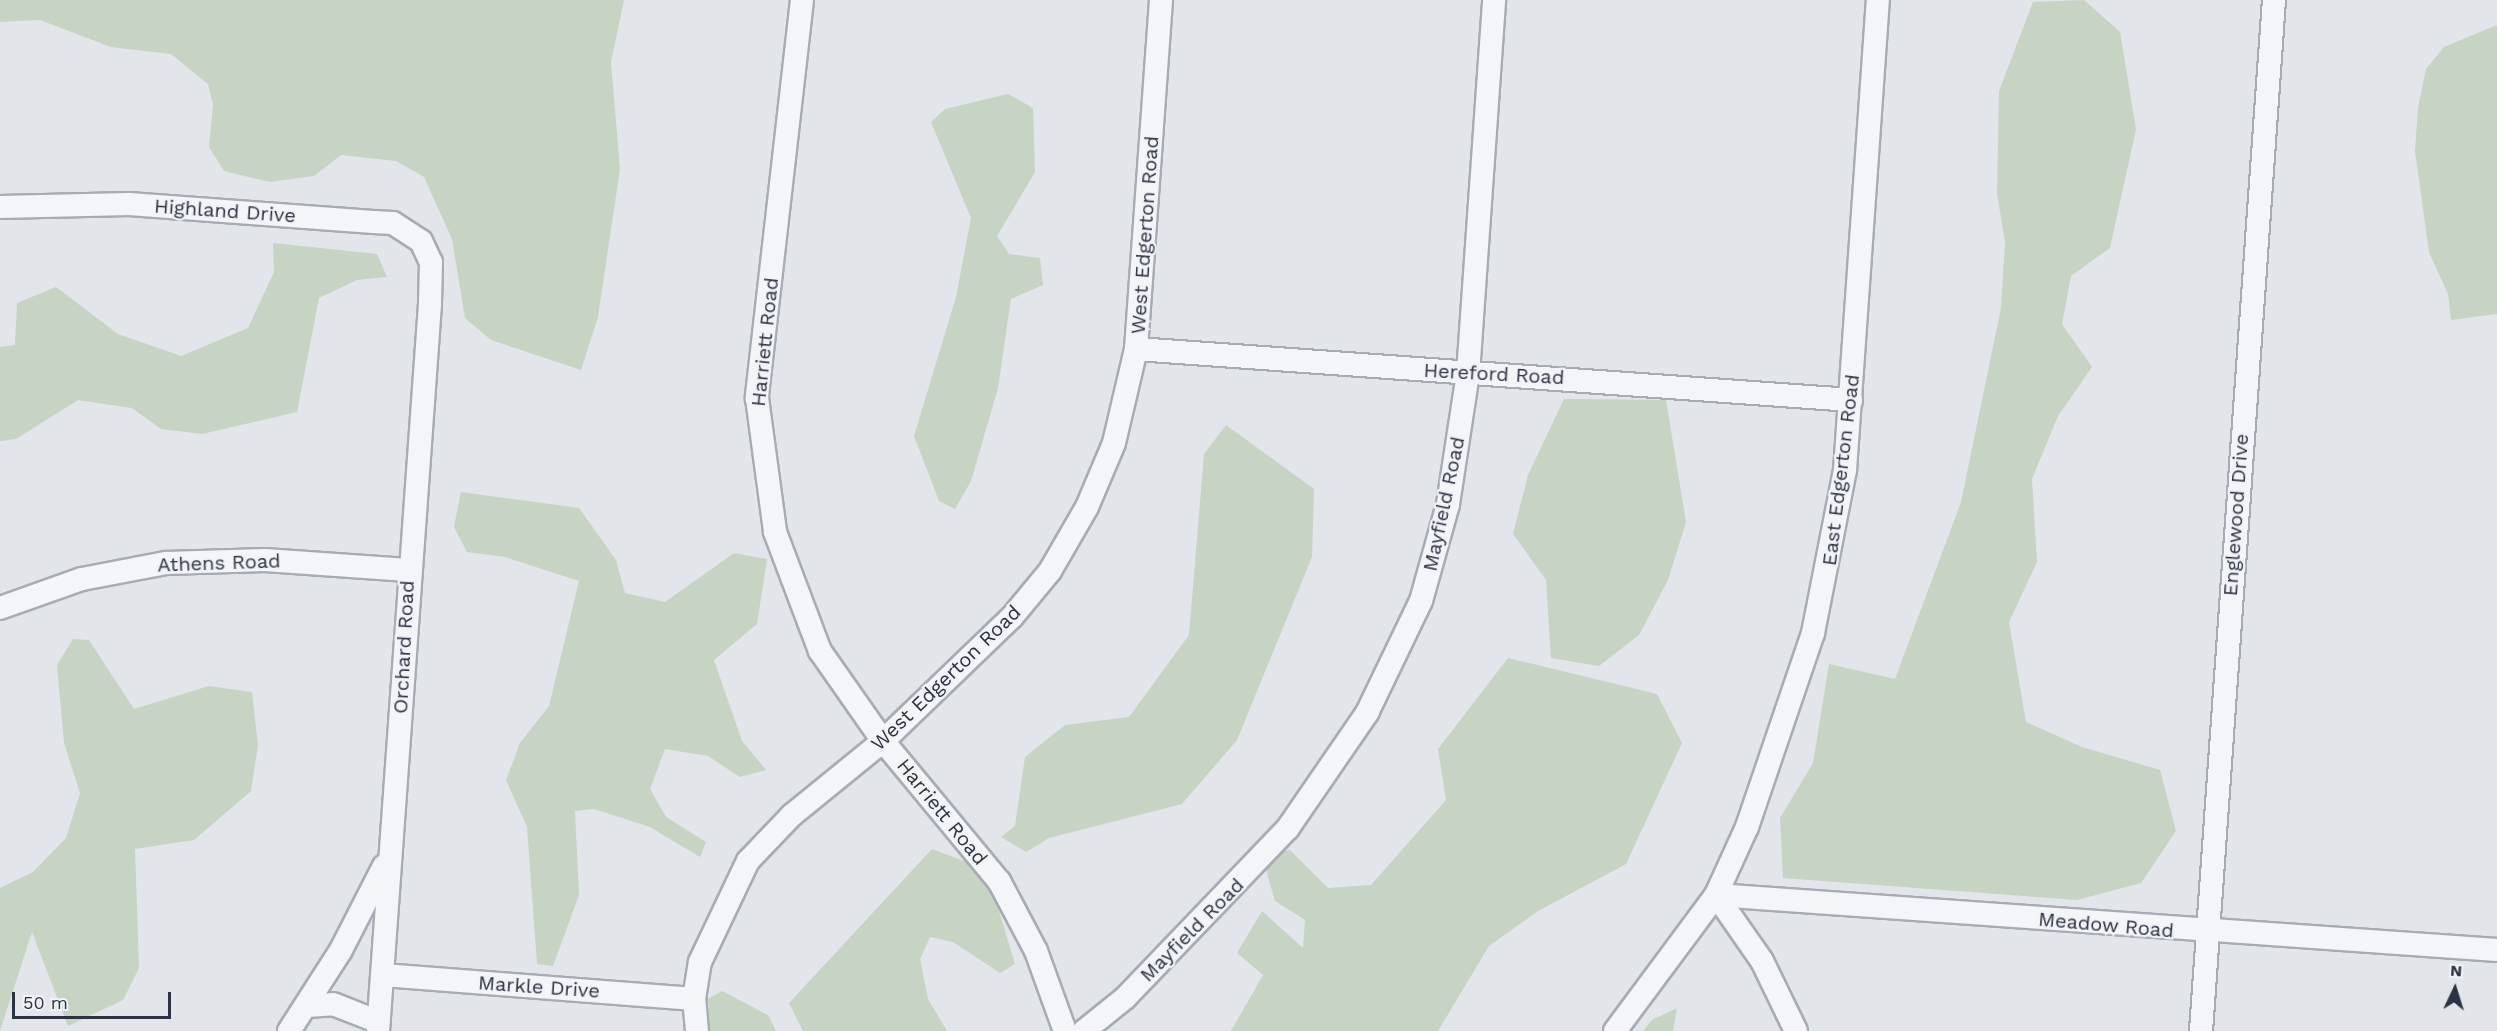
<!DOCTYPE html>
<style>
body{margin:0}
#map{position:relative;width:2497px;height:1031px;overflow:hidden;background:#e2e5ea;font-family:"Work Sans",sans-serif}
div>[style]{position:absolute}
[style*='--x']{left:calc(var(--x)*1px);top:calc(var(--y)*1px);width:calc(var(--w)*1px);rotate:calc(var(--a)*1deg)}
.green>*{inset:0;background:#c7d3c3}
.roads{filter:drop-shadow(2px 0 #a7acb4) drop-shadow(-2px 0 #a7acb4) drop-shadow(0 2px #a7acb4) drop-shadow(0 -2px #a7acb4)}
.minor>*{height:22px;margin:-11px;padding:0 11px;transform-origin:11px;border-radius:11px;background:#f4f5f8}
span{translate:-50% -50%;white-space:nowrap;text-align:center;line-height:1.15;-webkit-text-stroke:4.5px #f1f3f7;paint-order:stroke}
.street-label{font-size:20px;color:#2b3241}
.north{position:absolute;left:2425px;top:959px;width:60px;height:60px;-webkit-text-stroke:4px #f1f3f7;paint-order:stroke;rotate:4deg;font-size:16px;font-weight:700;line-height:24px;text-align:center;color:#2b3241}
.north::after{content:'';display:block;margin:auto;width:21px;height:27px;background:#2b3241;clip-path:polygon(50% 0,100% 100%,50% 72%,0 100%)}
.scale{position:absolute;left:12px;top:992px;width:159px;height:27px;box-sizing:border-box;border:3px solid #2b3241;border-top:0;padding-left:8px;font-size:18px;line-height:21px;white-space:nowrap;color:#2b3241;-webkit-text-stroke:4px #f1f3f7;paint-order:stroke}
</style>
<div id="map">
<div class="green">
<i style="clip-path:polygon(0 0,624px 0,611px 62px,620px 169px,598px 317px,581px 370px,491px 340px,465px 318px,452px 239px,424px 177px,396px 161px,341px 155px,314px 176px,270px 182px,224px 171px,209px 147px,213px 105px,208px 84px,171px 54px,111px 47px,40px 20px,0 22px)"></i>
<i style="clip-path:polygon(2084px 0,2120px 32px,2136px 129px,2110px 248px,2071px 276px,2062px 324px,2092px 367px,2058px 416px,2032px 479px,2037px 562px,2009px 622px,2026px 722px,2082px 747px,2160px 770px,2176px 831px,2141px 883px,2077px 900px,1783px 878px,1780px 818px,1813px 763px,1829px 664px,1895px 679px,1961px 502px,2001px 308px,2005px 242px,1997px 193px,1999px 91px,2033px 2px)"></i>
<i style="clip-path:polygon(2497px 25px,2497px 314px,2451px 320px,2448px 294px,2429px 252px,2415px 151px,2418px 108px,2426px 69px,2444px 47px)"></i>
<i style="clip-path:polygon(1008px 94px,1033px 108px,1035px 172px,997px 236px,1009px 254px,1040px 258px,1043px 285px,1011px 299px,998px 388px,971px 481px,955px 509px,939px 501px,914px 436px,956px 297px,971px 218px,931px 122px,945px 109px)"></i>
<i style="clip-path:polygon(273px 243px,377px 254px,387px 277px,357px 280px,319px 298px,297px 412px,202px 434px,161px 429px,132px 408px,78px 400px,16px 439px,0 441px,0 347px,15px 345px,17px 303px,56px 287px,118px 334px,181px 356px,248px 328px,274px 272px)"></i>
<i style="clip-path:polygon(1564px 399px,1666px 400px,1686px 522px,1668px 580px,1639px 635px,1599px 666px,1551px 658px,1546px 580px,1513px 534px,1528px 475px)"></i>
<i style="clip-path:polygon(1226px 425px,1314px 489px,1312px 557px,1237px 740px,1182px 804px,1049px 838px,1026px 852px,1001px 837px,1015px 826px,1025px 757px,1065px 725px,1129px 717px,1189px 635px,1204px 454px)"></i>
<i style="clip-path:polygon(461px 492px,579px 508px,616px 560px,625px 593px,665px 602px,734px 553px,767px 559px,757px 624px,714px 660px,742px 741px,766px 770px,740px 777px,708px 756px,665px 749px,650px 789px,666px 817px,706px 842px,700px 857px,650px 827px,594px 809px,575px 811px,579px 895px,553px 966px,537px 964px,527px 827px,506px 780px,520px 743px,549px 706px,579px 581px,505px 557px,467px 552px,454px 527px)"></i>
<i style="clip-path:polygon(73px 639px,89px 640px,134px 709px,209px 686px,252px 692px,258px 745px,251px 791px,194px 840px,135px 849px,139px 968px,123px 1000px,68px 1026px,32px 932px,0 1031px,0 888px,33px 872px,66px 838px,80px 793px,64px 743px,57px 665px)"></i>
<i style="clip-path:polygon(1508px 658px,1657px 694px,1682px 743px,1626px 864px,1538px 911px,1489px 946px,1438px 1031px,1231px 1031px,1263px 975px,1237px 953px,1262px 911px,1303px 948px,1305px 920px,1275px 901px,1262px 856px,1290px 850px,1328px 888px,1371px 885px,1446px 800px,1438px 749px)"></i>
<i style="clip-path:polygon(932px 849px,972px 864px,995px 898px,1015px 964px,1000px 973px,953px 942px,930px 937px,920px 959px,928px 999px,947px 1031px,803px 1031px,789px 1003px)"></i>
<i style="clip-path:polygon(722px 991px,768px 1015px,776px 1031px,710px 1031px,708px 999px)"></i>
<i style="clip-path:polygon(1677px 1008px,1673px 1031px,1643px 1031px,1652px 1020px)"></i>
</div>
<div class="roads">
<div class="minor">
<i style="--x:802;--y:0;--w:401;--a:96.5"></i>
<i style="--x:757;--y:398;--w:135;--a:82.3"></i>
<i style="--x:775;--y:532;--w:127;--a:69.3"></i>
<i style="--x:820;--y:651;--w:110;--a:55"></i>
<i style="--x:883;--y:741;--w:182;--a:50.4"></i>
<i style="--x:999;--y:881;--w:79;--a:62.1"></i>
<i style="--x:1036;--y:951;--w:85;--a:70.1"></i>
<i style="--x:0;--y:207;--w:129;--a:-1.3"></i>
<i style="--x:129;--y:204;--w:245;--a:4.2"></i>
<i style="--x:373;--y:222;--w:20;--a:3"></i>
<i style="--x:393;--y:223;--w:33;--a:33"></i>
<i style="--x:421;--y:241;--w:23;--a:65"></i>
<i style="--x:431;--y:262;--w:42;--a:91.4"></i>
<i style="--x:430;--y:304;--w:729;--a:94.09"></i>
<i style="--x:1136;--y:349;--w:717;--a:4.08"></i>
<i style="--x:0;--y:608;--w:87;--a:-19.5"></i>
<i style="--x:82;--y:579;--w:86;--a:-10.8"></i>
<i style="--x:166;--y:563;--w:99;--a:-1.7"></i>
<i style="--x:265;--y:560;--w:143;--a:4"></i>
<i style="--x:1716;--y:895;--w:783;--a:4.03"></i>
<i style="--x:1716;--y:895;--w:80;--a:55.1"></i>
<i style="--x:1762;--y:961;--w:78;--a:64.1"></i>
<i style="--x:383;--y:975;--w:312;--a:4.4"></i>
<i style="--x:307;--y:1006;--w:26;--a:-4"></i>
<i style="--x:333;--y:1004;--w:49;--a:21.4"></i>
<i style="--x:289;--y:1031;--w:96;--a:-57.3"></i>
<i style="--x:341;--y:950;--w:94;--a:-62.9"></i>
<i style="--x:697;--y:1031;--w:32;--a:-95"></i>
<i style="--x:694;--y:999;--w:37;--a:-81"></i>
<i style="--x:700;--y:962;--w:112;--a:-64.6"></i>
<i style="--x:748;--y:861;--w:64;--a:-46.3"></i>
<i style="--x:792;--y:815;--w:117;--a:-39.1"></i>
<i style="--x:883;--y:741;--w:179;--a:-43.9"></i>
<i style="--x:1012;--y:617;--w:60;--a:-50.4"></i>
<i style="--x:1050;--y:571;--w:74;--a:-60"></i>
<i style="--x:1087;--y:507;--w:69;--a:-67.1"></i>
<i style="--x:1114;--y:443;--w:97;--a:-76.8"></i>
<i style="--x:1136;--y:349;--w:350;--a:-85.9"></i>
<i style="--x:1084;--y:1031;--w:53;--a:-38.8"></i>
<i style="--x:1125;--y:998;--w:236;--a:-46.2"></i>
<i style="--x:1288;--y:828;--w:140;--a:-55.5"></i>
<i style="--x:1367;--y:713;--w:124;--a:-64.3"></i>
<i style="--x:1421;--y:601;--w:101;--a:-74.4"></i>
<i style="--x:1448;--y:504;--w:132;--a:-81.3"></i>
<i style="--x:1468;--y:374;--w:375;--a:-86"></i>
<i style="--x:1615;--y:1031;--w:169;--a:-53.4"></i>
<i style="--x:1716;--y:895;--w:75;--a:-65.5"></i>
<i style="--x:1747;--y:827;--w:205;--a:-71.2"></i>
<i style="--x:1813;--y:633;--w:166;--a:-78.9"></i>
<i style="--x:1845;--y:470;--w:471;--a:-86"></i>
<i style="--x:2201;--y:1031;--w:1034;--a:-85.95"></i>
</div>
</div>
<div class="street-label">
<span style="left:225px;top:211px;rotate:4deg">Highland Drive</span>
<span style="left:1145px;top:235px;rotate:-86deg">West Edgerton Road</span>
<span style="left:765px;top:342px;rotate:-84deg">Harriett Road</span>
<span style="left:1494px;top:374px;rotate:3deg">Hereford Road</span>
<span style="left:1841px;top:470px;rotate:-83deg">East Edgerton Road</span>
<span style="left:1444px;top:504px;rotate:-78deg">Mayfield Road</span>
<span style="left:2236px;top:515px;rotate:-86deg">Englewood Drive</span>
<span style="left:219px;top:563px;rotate:-2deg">Athens Road</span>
<span style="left:404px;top:647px;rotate:-87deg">Orchard Road</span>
<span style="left:946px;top:678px;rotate:-44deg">West Edgerton Road</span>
<span style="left:942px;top:812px;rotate:51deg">Harriett Road</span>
<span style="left:2106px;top:925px;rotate:5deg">Meadow Road</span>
<span style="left:1192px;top:930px;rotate:-45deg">Mayfield Road</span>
<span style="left:539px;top:987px;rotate:4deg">Markle Drive</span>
</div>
<div class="north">N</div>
<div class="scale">50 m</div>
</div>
